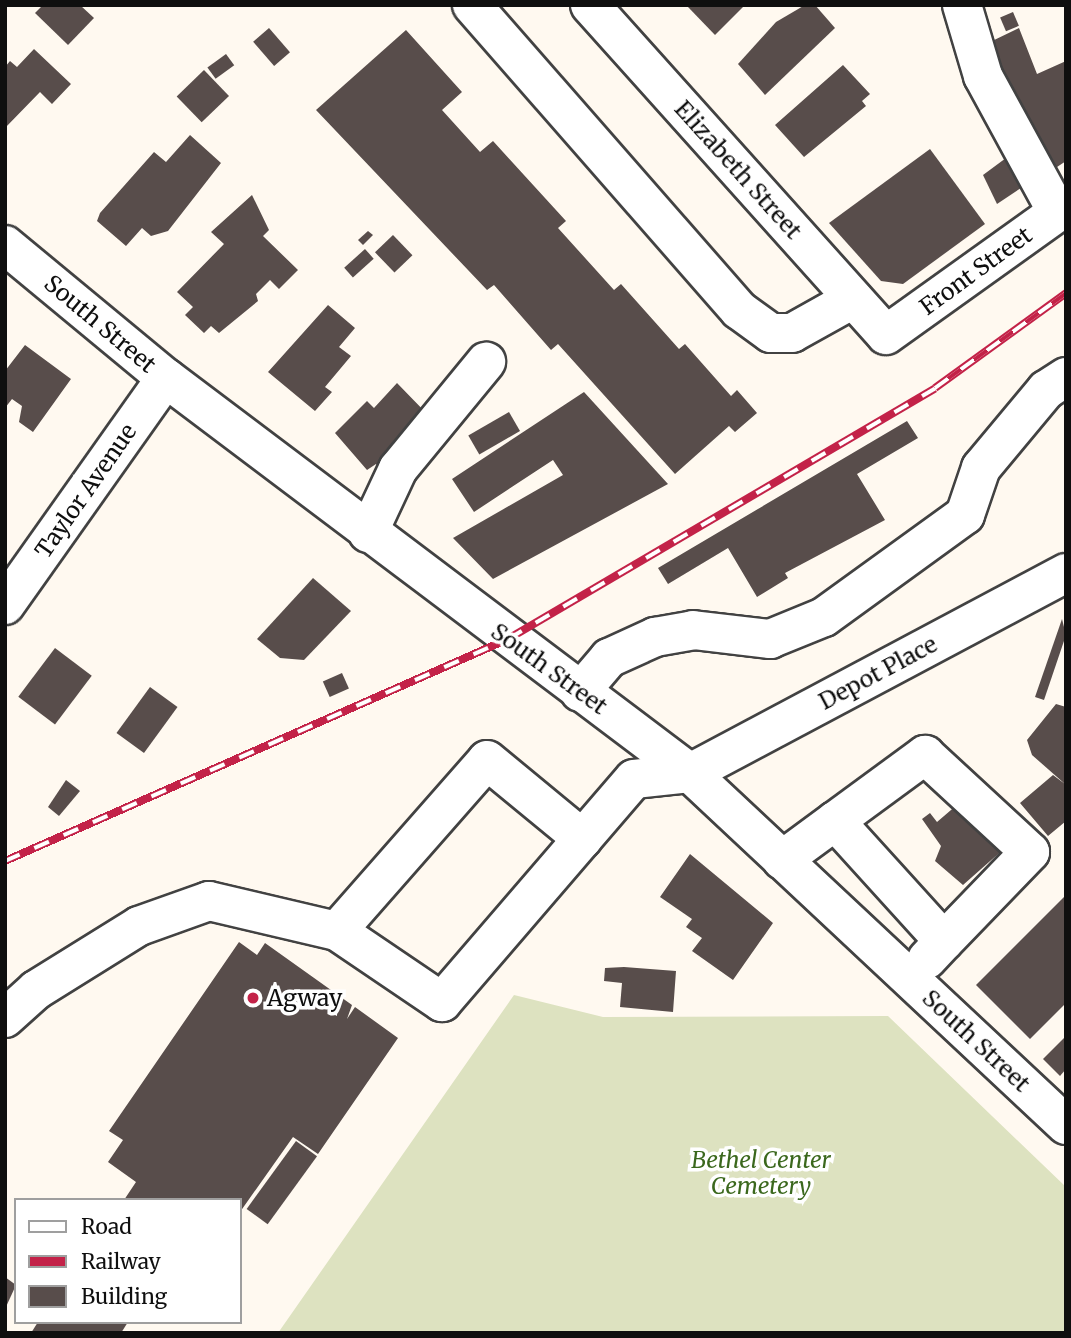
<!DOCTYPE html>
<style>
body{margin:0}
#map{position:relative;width:1071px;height:1338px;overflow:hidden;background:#fff9f0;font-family:Merriweather,serif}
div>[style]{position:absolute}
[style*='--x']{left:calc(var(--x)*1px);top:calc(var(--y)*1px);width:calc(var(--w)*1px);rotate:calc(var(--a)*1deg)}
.cemetery>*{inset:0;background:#dde2c0}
.building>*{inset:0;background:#584d4b;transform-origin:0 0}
.roads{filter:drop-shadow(2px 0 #424242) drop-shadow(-2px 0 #424242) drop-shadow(0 2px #424242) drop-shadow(0 -2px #424242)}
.minor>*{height:38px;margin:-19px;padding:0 19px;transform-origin:19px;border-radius:19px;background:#fff}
.rail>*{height:8px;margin-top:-4px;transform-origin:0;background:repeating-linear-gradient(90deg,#fff 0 16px,#c32248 0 32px);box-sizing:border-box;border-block:2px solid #c32248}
.dots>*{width:19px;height:19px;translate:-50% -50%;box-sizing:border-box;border:4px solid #fff;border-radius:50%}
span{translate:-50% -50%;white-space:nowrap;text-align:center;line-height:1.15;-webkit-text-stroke:7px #fff;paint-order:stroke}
.street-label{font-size:23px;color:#0f0f0f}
.poi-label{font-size:23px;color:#0f0f0f}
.left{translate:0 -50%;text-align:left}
.park-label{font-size:23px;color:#3b681d;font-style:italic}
.frame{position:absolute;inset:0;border:7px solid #0f0f0f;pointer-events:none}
.legend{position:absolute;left:14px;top:1198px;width:228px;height:126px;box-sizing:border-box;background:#fff;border:2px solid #9f9f9f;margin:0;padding:9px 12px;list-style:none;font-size:21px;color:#0f0f0f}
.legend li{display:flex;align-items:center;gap:14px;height:35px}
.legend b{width:35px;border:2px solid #9f9f9f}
</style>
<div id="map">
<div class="cemetery">
<i style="clip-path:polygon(514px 995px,603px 1017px,888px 1016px,1066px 1187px,1066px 1333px,278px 1333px)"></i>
</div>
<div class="building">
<i style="clip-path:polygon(43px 5px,80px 5px,94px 18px,68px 45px,35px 13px)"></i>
<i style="clip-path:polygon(745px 5px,715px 35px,688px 7px,690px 5px)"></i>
<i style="clip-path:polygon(805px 5px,815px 5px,835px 28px,765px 95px,738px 64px,776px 22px)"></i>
<i style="left:1013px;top:12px;width:15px;height:14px;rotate:67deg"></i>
<i style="left:269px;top:28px;width:32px;height:21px;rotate:49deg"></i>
<i style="clip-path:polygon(1019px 28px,1037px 74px,1066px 61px,1066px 161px,1045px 175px,988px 43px)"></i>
<i style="clip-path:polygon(406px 30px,462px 92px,442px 110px,480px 152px,493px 141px,566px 221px,558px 228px,614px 290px,621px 284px,679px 349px,685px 344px,731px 396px,737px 390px,757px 413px,735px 432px,729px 426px,675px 474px,558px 344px,551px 350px,494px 285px,487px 290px,316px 110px)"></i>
<i style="clip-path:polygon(34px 49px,71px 84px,52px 104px,40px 92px,5px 128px,5px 67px,10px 61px,17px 67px)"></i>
<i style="left:226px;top:54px;width:14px;height:23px;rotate:54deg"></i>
<i style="clip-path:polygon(843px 65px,870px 94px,862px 101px,866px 106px,804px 157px,775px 125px)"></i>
<i style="left:204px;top:70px;width:36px;height:38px;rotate:46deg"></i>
<i style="clip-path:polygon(190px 135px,221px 163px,168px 231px,151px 236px,142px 228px,126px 246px,97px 221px,100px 213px,154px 152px,166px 162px)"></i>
<i style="clip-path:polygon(930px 149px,985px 224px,903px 284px,881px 281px,829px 223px)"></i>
<i style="clip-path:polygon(1006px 158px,1027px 184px,997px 204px,983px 175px)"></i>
<i style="clip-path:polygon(252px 195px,269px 230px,263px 236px,298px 270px,279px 289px,270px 280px,256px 294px,258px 301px,219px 333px,211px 326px,204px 333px,185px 315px,193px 307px,177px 292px,224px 244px,211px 232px)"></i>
<i style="clip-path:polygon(368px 231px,373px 235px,363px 245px,358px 240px)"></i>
<i style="left:393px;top:235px;width:28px;height:25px;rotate:46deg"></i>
<i style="left:365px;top:249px;width:13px;height:28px;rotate:48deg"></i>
<i style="clip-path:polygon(328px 305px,355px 328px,339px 347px,351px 356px,325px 387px,332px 392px,315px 411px,268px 372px)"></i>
<i style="clip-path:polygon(25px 345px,71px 379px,33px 432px,19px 422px,22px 406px,12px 399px,5px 408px,5px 371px)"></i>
<i style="clip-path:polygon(397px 383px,430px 417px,383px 471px,376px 464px,367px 470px,335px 433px,367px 401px,374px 408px)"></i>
<i style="clip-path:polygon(584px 392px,668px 484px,493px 579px,453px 538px,563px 475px,553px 460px,474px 512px,452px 479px)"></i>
<i style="left:509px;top:412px;width:22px;height:47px;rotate:60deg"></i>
<i style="clip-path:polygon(907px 421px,918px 438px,857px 474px,885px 520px,785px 573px,788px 578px,757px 597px,728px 548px,668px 584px,658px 568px)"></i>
<i style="clip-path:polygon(313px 578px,351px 611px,304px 660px,280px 658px,257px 639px)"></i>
<i style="clip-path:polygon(1062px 619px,1066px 635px,1044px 700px,1035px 697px)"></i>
<i style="left:55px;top:648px;width:46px;height:61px;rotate:37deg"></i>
<i style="left:342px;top:673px;width:17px;height:21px;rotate:66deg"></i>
<i style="left:150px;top:687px;width:34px;height:57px;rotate:36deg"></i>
<i style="clip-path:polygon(1056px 704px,1066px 707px,1066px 821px,1048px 836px,1020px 803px,1053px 775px,1065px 784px,1032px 755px,1027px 740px)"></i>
<i style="clip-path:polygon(66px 780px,80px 791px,59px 816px,48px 807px)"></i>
<i style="clip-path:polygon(958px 804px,1006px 847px,963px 885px,935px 861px,941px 846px,922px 819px,930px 813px,937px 822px)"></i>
<i style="clip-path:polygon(690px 854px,773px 923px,733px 980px,692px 951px,702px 938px,686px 927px,692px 919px,660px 897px)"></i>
<i style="clip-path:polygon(1066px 895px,1066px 1003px,1030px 1039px,976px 985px)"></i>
<i style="clip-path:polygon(239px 942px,257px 955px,265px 943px,352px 1005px,347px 1019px,355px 1007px,398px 1038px,318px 1154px,293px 1137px,240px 1212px,240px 1200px,124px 1200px,136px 1182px,108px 1162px,123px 1140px,109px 1131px)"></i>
<i style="clip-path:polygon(624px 967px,676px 971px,673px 1012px,620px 1007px,622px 983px,604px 981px,605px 968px)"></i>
<i style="clip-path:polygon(1066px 1036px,1066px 1069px,1060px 1076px,1043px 1059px)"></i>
<i style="left:296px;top:1141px;width:26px;height:84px;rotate:36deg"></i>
<i style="clip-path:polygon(5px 1277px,16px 1285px,5px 1309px)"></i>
<i style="clip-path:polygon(38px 1322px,128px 1322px,121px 1333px,31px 1333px)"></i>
</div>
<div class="roads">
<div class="minor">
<i style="--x:472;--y:5;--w:405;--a:48.8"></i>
<i style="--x:739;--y:310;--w:39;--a:36"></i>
<i style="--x:771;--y:333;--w:21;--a:0"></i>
<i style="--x:792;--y:333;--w:70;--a:-29.1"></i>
<i style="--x:590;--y:5;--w:443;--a:48.1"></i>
<i style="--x:886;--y:335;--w:221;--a:-35.6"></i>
<i style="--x:962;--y:5;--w:74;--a:73.5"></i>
<i style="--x:983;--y:76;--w:155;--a:61.4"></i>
<i style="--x:5;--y:245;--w:209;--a:39.6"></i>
<i style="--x:166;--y:378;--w:656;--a:37.01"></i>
<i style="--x:690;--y:773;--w:515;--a:43.11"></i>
<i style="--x:368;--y:533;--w:71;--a:-64.9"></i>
<i style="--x:398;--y:469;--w:139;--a:-50.6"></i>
<i style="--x:5;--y:605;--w:278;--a:-54.7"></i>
<i style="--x:580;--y:692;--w:45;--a:-49.5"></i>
<i style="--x:609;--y:658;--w:51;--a:-24.5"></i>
<i style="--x:655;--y:637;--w:39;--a:-10"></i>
<i style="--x:693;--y:630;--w:78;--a:6.7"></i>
<i style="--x:770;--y:639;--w:58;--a:-22.2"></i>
<i style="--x:824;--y:617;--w:174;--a:-35.9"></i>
<i style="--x:965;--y:515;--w:50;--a:-71.2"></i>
<i style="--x:981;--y:468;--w:102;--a:-50.2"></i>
<i style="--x:1046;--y:390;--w:24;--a:-33"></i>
<i style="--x:835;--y:821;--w:112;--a:-36.3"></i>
<i style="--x:925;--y:755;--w:143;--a:42.7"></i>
<i style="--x:1030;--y:852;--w:124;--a:134"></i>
<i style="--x:782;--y:860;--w:66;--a:-36.3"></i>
<i style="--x:835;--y:821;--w:162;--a:47.8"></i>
<i style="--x:944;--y:941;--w:25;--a:133"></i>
<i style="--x:337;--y:931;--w:227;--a:-48.7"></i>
<i style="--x:487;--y:760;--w:124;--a:39.5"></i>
<i style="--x:5;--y:1018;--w:42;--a:-42.1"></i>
<i style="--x:36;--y:990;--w:121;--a:-31.9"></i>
<i style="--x:139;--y:926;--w:74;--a:-19.7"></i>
<i style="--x:209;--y:901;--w:131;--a:13.2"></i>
<i style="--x:337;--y:931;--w:127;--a:34.1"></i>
<i style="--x:442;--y:1002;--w:294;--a:-49.3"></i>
<i style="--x:634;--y:779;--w:56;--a:-6.1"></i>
<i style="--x:690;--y:773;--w:426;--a:-28"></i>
</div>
</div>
<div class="rail">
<i style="--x:5;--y:861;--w:550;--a:-23.81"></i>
<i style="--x:508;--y:639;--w:495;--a:-30.4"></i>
<i style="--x:935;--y:388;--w:162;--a:-35.9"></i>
</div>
<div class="dots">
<i style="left:253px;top:998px;background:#c32248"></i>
</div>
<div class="street-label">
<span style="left:738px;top:170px;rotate:48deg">Elizabeth Street</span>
<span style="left:976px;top:271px;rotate:-36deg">Front Street</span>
<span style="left:100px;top:324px;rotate:40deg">South Street</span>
<span style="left:86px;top:491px;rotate:-55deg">Taylor Avenue</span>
<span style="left:549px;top:669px;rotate:36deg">South Street</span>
<span style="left:878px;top:673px;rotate:-28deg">Depot Place</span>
<span style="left:976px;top:1041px;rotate:43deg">South Street</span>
</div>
<div class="poi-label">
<span class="left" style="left:267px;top:998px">Agway</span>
</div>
<div class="park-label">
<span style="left:761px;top:1173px">Bethel Center<br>Cemetery</span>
</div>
<div class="frame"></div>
<ul class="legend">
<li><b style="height:9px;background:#fff"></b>Road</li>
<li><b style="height:9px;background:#c32248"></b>Railway</li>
<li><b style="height:19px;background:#584d4b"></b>Building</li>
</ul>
</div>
